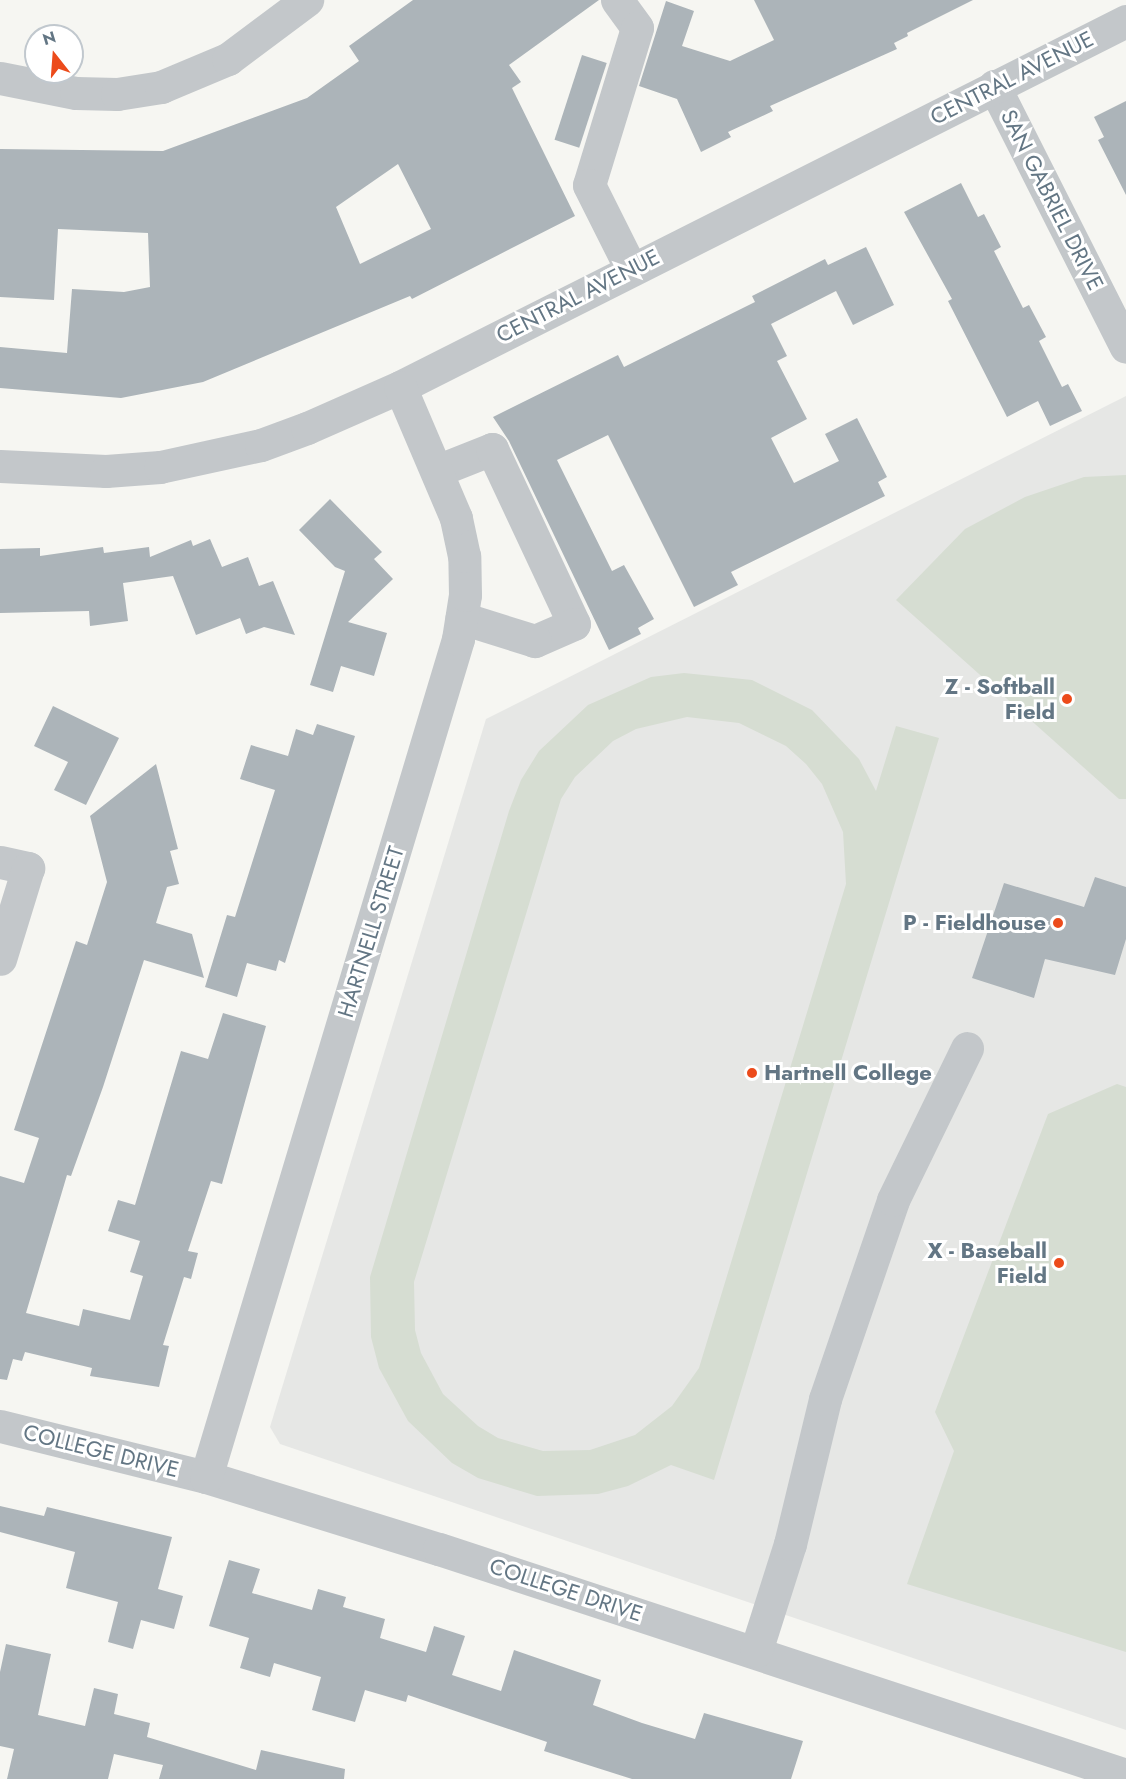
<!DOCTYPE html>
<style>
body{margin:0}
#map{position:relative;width:1126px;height:1779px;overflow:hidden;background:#f6f6f2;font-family:Jost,sans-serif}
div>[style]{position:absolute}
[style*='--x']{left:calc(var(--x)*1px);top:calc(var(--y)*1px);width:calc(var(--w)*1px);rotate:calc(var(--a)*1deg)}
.built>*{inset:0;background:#e6e7e5}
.green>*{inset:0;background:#d6ddd2}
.building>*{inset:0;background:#acb4b9;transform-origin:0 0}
.minor>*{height:33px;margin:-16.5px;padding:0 16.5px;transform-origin:16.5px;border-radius:16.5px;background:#c3c7ca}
.dots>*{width:16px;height:16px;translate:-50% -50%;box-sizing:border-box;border:3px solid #fff;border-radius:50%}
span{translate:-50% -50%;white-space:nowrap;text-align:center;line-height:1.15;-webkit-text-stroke:6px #fff;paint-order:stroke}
.street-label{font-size:22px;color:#637684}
.poi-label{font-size:22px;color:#637684;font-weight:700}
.right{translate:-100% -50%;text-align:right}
.left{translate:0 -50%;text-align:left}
.north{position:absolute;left:24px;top:24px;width:60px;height:60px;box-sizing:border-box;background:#fff;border:2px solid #c1c8ce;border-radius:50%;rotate:343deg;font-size:16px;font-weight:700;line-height:24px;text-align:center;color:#637684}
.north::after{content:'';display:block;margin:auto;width:21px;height:27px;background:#ec4b1b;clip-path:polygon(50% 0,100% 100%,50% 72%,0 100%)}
</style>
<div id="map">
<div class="built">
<i style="clip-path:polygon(1126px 396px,1126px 1730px,280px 1444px,270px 1427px,486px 719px)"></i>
</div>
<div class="green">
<i style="clip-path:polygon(1126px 475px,1126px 799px,1119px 799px,896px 600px,965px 529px,1025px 497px,1084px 477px)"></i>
<i style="clip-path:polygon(evenodd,684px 673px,752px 680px,812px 710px,859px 759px,876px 791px,896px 726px,939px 738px,714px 1480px,671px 1465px,628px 1486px,598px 1494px,537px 1496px,478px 1478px,452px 1463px,408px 1421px,379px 1368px,371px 1337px,370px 1277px,509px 811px,521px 780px,539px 751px,588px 705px,651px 677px,684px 673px,687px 717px,739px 723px,786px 746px,806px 764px,822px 784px,843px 832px,846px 884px,699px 1368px,672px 1406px,635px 1435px,590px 1450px,543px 1451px,498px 1438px,478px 1426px,443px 1394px,421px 1353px,415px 1330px,414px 1282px,561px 799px,575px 777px,613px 741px,636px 729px,687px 717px)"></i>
<i style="clip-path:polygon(1117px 1084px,1126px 1087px,1126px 1652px,907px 1584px,954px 1451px,935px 1412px,1048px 1114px)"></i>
</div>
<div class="building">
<i style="clip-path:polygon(evenodd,413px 0,599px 0,509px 65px,521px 82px,512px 88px,575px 216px,412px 299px,410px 296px,203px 382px,121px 398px,0 388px,0 347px,67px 353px,72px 289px,124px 292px,150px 287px,148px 233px,58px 229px,54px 300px,0 297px,0 149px,163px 151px,307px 98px,359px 61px,349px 46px,413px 0,398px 164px,431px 229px,360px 264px,336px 207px,398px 164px)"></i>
<i style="clip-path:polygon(754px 0,973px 0,907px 33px,908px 36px,894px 43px,897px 49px,770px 106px,773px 111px,728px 132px,731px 137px,701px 152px,677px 99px,639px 86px,666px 1px,694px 11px,682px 46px,730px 61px,774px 40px)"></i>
<i style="left:582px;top:55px;width:26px;height:89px;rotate:18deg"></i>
<i style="clip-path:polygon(1126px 101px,1126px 195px,1098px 140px,1104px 137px,1094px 117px)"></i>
<i style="clip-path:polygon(961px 183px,978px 217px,984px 214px,1001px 247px,994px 251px,1023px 308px,1029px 305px,1046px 337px,1039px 341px,1062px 387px,1068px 384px,1082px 411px,1050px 426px,1038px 401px,1007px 417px,948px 301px,952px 299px,904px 212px)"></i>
<i style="clip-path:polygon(866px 247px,894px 305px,853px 325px,836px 291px,771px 324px,787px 356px,777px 361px,807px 419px,771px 438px,794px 483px,839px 461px,825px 434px,857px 418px,887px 477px,878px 482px,885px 496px,731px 572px,738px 585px,694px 607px,608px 435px,557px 460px,612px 571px,624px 565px,654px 619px,638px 628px,641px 634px,609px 650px,509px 441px,493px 417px,618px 355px,624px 367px,755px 302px,752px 296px,825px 259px,828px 265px)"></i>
<i style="clip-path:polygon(330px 499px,382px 552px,374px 559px,393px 579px,348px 622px,387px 633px,374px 676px,341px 666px,333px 692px,310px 685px,345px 571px,335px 567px,299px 530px)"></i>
<i style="clip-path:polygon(210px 539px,222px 567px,248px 557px,259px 586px,273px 581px,295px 635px,264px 627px,246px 634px,240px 618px,196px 635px,173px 576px,123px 583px,128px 621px,90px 626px,89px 611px,0 613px,0 549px,40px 548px,40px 556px,103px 547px,104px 553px,149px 547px,150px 557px,191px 540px,193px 546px)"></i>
<i style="clip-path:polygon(53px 706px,119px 738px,86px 805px,54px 790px,68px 762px,34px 746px)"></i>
<i style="clip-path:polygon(317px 724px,355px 736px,285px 963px,279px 960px,276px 971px,247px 963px,237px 997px,205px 987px,227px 915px,235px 917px,275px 790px,240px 779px,251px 745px,288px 756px,296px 729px,313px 735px)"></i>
<i style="clip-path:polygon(156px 764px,178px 849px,170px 851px,179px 884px,167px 887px,156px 923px,192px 934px,204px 978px,144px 960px,103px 1087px,71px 1176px,67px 1175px,26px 1313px,79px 1326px,83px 1309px,130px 1320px,143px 1276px,130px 1272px,140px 1241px,108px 1231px,118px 1200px,135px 1205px,181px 1051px,208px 1059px,223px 1013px,266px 1026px,222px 1184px,211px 1181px,188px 1251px,198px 1253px,191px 1279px,184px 1277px,163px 1345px,169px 1346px,159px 1387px,90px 1376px,92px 1368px,25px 1352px,22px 1361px,13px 1359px,7px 1380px,0 1379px,0 1176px,24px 1183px,39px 1138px,14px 1130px,76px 941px,87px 945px,107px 882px,90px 816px)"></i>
<i style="clip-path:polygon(1095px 877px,1126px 887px,1126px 939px,1115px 975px,1045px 959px,1034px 998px,972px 978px,1004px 883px,1084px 907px)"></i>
<i style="clip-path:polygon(0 1506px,44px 1516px,47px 1507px,172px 1537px,158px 1589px,183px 1596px,174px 1629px,141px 1620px,133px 1649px,108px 1642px,118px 1602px,66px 1588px,75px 1552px,0 1532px)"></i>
<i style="clip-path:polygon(229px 1560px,260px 1569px,252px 1593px,312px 1610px,318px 1589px,346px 1597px,343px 1607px,385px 1619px,380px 1638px,426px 1652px,434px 1626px,465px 1636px,452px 1675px,501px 1691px,514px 1650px,601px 1680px,593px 1705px,642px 1723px,695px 1739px,704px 1713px,803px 1741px,791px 1779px,632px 1779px,544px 1751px,547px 1742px,408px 1695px,406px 1702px,365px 1690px,355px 1722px,312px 1710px,321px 1677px,274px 1663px,270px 1677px,240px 1668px,249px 1638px,209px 1626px)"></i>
<i style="clip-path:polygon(6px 1644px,51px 1654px,38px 1715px,85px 1726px,94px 1688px,118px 1694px,114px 1714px,150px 1723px,147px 1737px,256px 1770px,261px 1750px,345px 1769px,344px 1779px,159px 1779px,163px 1765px,114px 1754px,108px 1779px,7px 1779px,14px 1749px,0 1746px,0 1672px)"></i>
</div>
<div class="minor">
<i style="--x:617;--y:0;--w:34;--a:54"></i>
<i style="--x:637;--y:28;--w:164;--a:107"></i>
<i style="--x:589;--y:185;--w:94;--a:63.4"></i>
<i style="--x:0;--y:78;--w:77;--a:11.2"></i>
<i style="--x:76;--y:93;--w:41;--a:1.4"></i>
<i style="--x:117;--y:94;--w:45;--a:-9"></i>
<i style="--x:161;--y:87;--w:73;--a:-22.7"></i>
<i style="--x:228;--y:59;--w:99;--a:-36.8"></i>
<i style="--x:994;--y:86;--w:292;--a:63.2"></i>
<i style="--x:0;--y:466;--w:106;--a:2.7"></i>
<i style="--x:106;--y:471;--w:54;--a:-4.2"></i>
<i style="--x:160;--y:467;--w:103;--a:-12.3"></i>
<i style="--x:261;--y:445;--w:49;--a:-20.3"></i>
<i style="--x:307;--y:428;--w:102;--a:-23.8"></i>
<i style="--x:400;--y:387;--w:813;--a:-26.75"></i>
<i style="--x:439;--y:470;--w:57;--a:-21.6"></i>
<i style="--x:492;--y:449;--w:193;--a:64.9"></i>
<i style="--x:574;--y:624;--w:43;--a:156.4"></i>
<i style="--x:535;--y:641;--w:77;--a:-162.7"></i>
<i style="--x:0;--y:862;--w:29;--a:12"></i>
<i style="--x:28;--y:868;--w:95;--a:107.1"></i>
<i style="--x:0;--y:1426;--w:212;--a:13.9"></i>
<i style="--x:206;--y:1477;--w:244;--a:17.2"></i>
<i style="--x:439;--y:1549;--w:723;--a:18.21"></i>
<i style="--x:206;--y:1477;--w:875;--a:-73.26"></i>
<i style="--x:458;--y:639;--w:45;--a:-81"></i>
<i style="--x:465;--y:595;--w:39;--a:-91"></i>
<i style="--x:464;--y:556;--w:39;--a:-102"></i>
<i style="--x:456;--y:518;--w:142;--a:-113.1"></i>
<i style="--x:756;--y:1651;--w:112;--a:-72.4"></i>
<i style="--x:790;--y:1544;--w:149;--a:-76.4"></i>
<i style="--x:825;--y:1399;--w:210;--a:-71.1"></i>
<i style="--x:893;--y:1200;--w:169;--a:-64"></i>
</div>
<div class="dots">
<i style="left:1067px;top:699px;background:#ec4b1b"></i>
<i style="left:1058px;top:923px;background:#ec4b1b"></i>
<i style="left:752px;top:1073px;background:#ec4b1b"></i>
<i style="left:1059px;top:1263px;background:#ec4b1b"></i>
</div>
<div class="street-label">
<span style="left:1012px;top:78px;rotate:-27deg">CENTRAL AVENUE</span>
<span style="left:1052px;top:200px;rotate:63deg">SAN GABRIEL DRIVE</span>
<span style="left:578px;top:296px;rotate:-27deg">CENTRAL AVENUE</span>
<span style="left:371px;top:932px;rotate:-73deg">HARTNELL STREET</span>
<span style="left:101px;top:1451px;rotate:14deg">COLLEGE DRIVE</span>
<span style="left:566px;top:1590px;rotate:18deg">COLLEGE DRIVE</span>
</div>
<div class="poi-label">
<span class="right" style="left:1055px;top:699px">Z - Softball<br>Field</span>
<span class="right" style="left:1046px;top:923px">P - Fieldhouse</span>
<span class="left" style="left:764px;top:1073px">Hartnell College</span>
<span class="right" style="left:1047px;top:1263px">X - Baseball<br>Field</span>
</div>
<div class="north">N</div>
</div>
